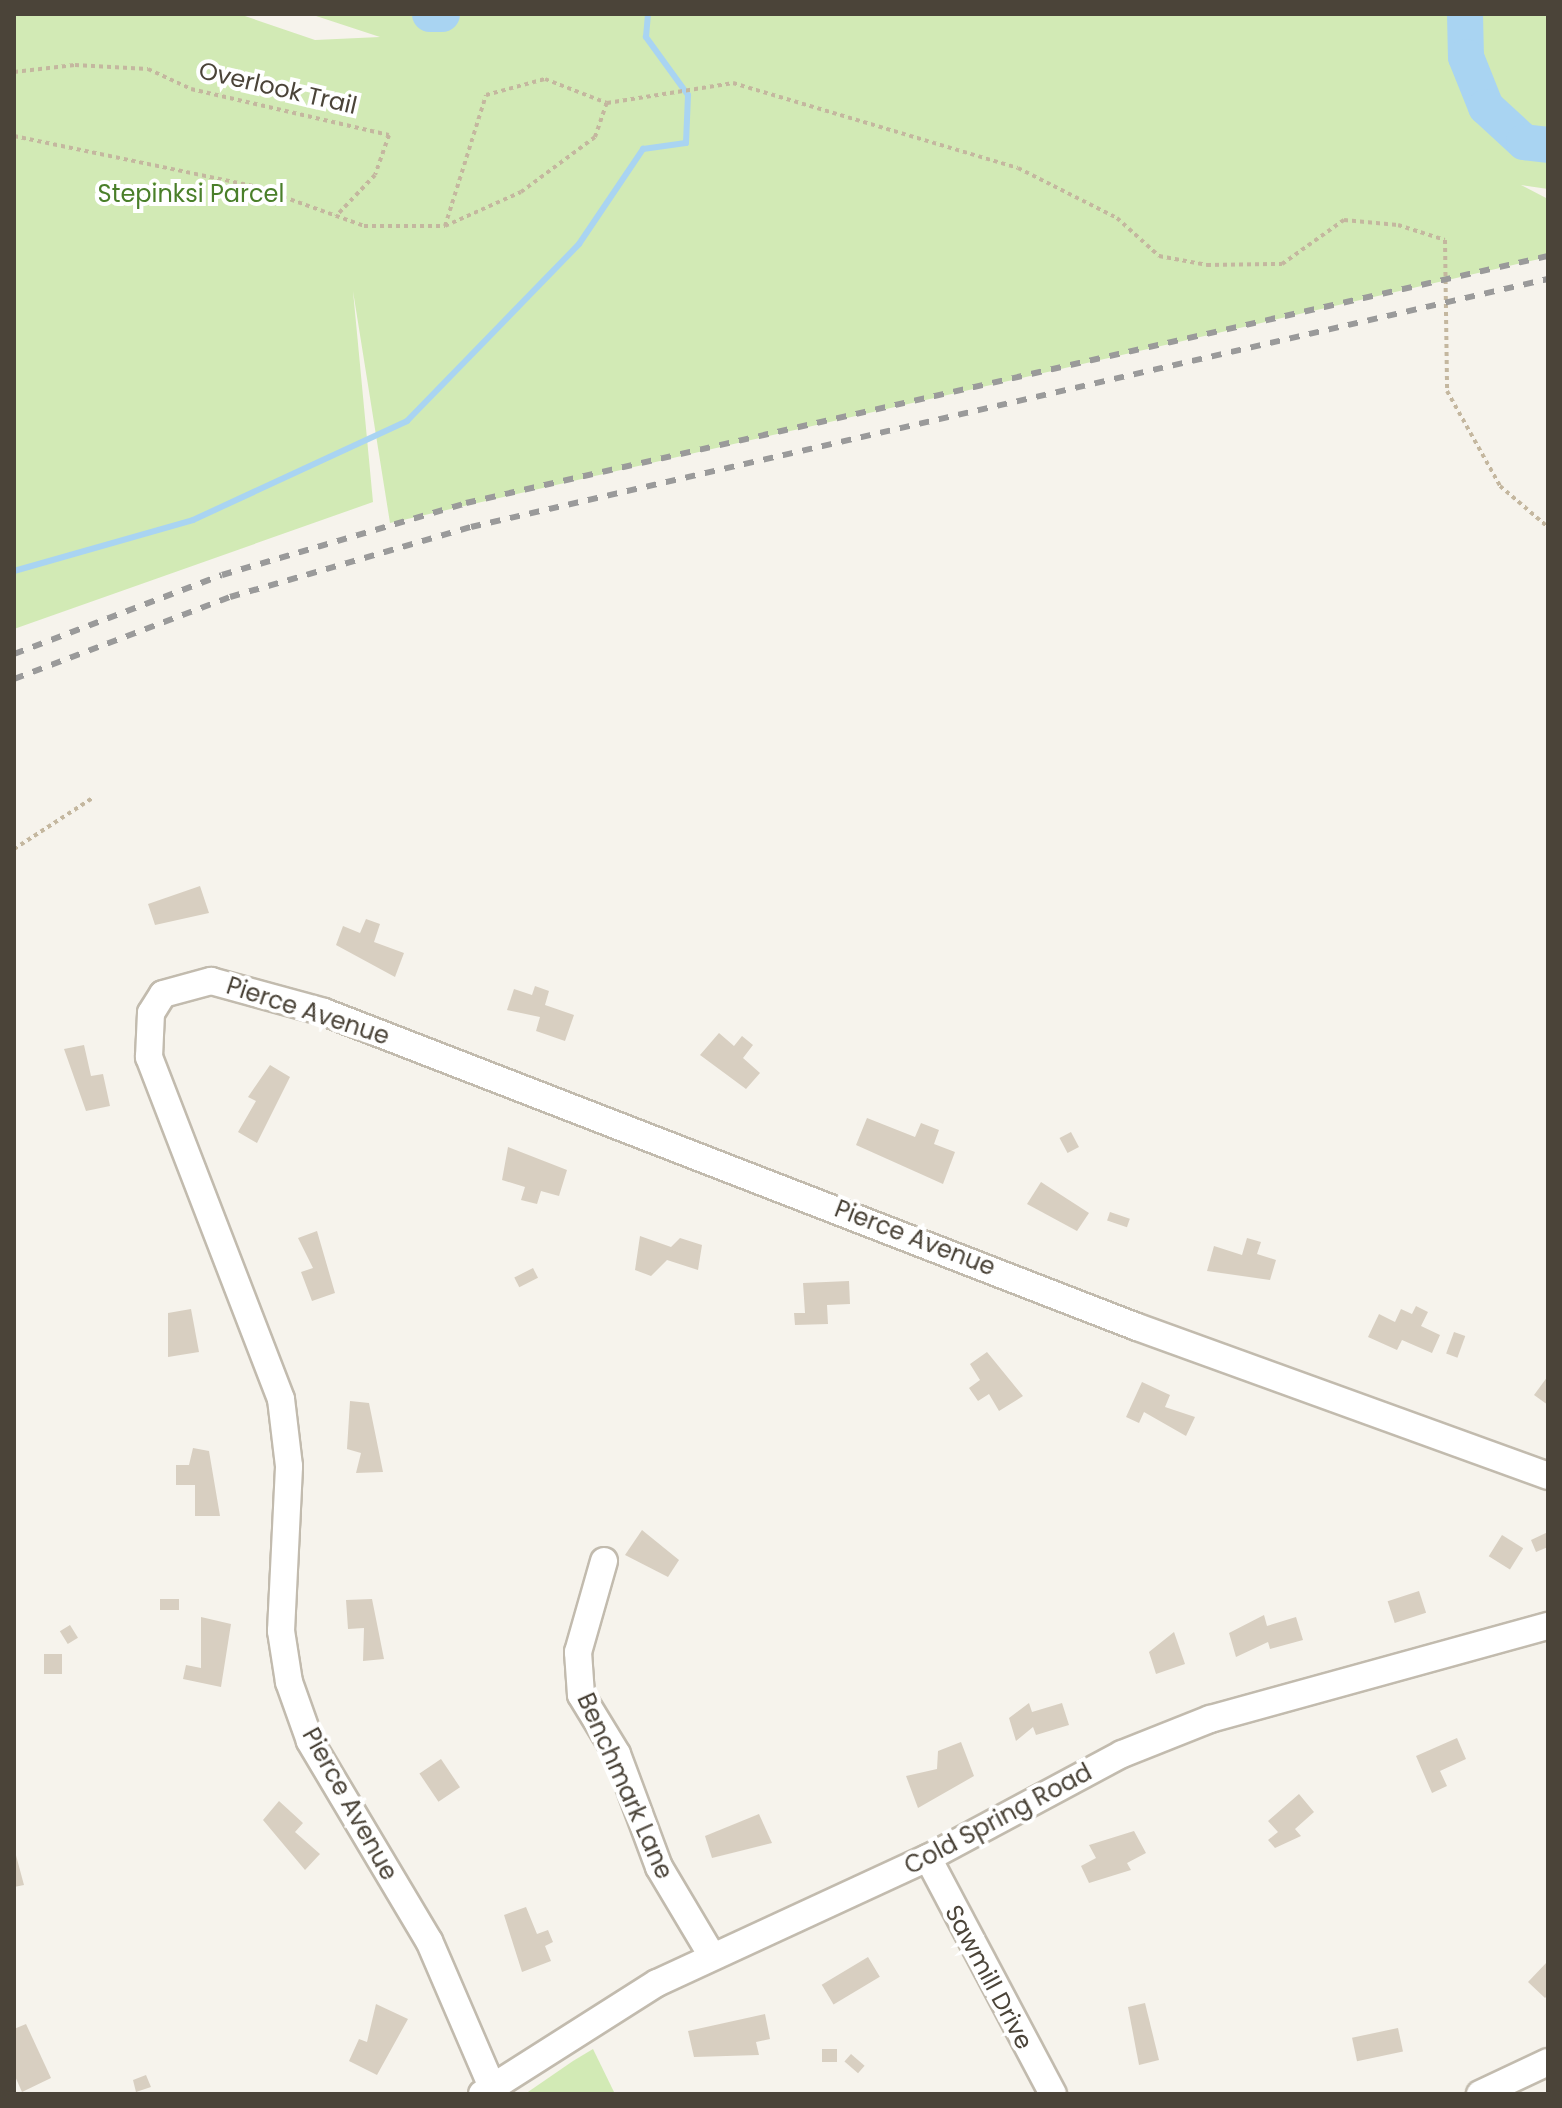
<!DOCTYPE html>
<style>
body{margin:0}
#map{position:relative;width:1562px;height:2108px;overflow:hidden;background:#f6f3ec;font-family:Poppins,sans-serif}
div>[style]{position:absolute}
[style*='--x']{left:calc(var(--x)*1px);top:calc(var(--y)*1px);width:calc(var(--w)*1px);rotate:calc(var(--a)*1deg)}
.green>*{inset:0;background:#d2eab5}
.stream>*{height:6px;margin:-3px;padding:0 3px;transform-origin:3px;border-radius:3px;background:#a9d4f2}
.river>*{height:36px;margin:-18px;padding:0 18px;transform-origin:18px;border-radius:18px;background:#a9d4f2}
.building>*{inset:0;background:#d8cfc1;transform-origin:0 0}
.path>*{height:4px;margin-top:-2px;transform-origin:0;background:repeating-linear-gradient(90deg,#c4b79f 0 4px,transparent 0 8px)}
.roads{filter:drop-shadow(2px 0 #c2bbae) drop-shadow(-2px 0 #c2bbae) drop-shadow(0 2px #c2bbae) drop-shadow(0 -2px #c2bbae)}
.minor>*{height:26px;margin:-13px;padding:0 13px;transform-origin:13px;border-radius:13px;background:#fff}
.rail>*{height:6px;margin-top:-3px;transform-origin:0;background:repeating-linear-gradient(90deg,#9a9a9a 0 10px,transparent 0 20px)}
span{translate:-50% -50%;white-space:nowrap;text-align:center;line-height:1.15;-webkit-text-stroke:8px #fff;paint-order:stroke}
.street-label{font-size:24px;color:#4b4439}
.park-label{font-size:24px;color:#4a7f2a}
.frame{position:absolute;inset:0;border:16px solid #4b4439;pointer-events:none}
</style>
<div id="map">
<div class="green">
<i style="clip-path:polygon(14px 14px,239px 14px,315px 40px,380px 37px,310px 14px,1548px 14px,1548px 189px,1521px 185px,1548px 199px,1548px 257px,390px 523px,353px 291px,373px 502px,14px 629px)"></i>
<i style="clip-path:polygon(593px 2049px,615px 2094px,525px 2094px,573px 2061px)"></i>
</div>
<div class="stream">
<i style="--x:14;--y:571;--w:186;--a:-15.9"></i>
<i style="--x:193;--y:520;--w:236;--a:-24.8"></i>
<i style="--x:407;--y:421;--w:247;--a:-45.8"></i>
<i style="--x:579;--y:244;--w:115;--a:-56"></i>
<i style="--x:643;--y:149;--w:43;--a:-7.9"></i>
<i style="--x:686;--y:143;--w:48;--a:-87.6"></i>
<i style="--x:688;--y:95;--w:72;--a:-125.9"></i>
<i style="--x:646;--y:37;--w:23;--a:-85"></i>
</div>
<div class="river">
<i style="--x:430;--y:14;--w:12;--a:0"></i>
<i style="--x:1465;--y:14;--w:43;--a:88.7"></i>
<i style="--x:1466;--y:57;--w:54;--a:68.2"></i>
<i style="--x:1486;--y:107;--w:52;--a:42.6"></i>
<i style="--x:1524;--y:142;--w:24;--a:7"></i>
</div>
<div class="building">
<i style="clip-path:polygon(200px 886px,209px 913px,155px 925px,148px 904px)"></i>
<i style="clip-path:polygon(366px 919px,380px 924px,374px 942px,404px 953px,395px 977px,336px 945px,343px 926px,360px 933px)"></i>
<i style="clip-path:polygon(535px 986px,549px 991px,545px 1005px,574px 1015px,565px 1041px,536px 1031px,540px 1017px,507px 1010px,514px 989px,532px 995px)"></i>
<i style="clip-path:polygon(719px 1033px,734px 1046px,742px 1036px,753px 1045px,743px 1058px,760px 1073px,746px 1089px,700px 1055px)"></i>
<i style="clip-path:polygon(84px 1045px,91px 1076px,103px 1074px,110px 1106px,86px 1111px,64px 1049px)"></i>
<i style="clip-path:polygon(270px 1065px,290px 1077px,257px 1143px,238px 1132px,256px 1101px,248px 1097px)"></i>
<i style="clip-path:polygon(867px 1118px,915px 1137px,921px 1123px,939px 1130px,934px 1144px,955px 1152px,943px 1184px,856px 1145px)"></i>
<i style="left:1071px;top:1132px;width:17px;height:13px;rotate:62deg"></i>
<i style="clip-path:polygon(508px 1147px,567px 1170px,559px 1196px,541px 1191px,537px 1204px,521px 1200px,525px 1187px,502px 1180px)"></i>
<i style="clip-path:polygon(1041px 1182px,1089px 1213px,1077px 1231px,1027px 1204px)"></i>
<i style="left:1110px;top:1212px;width:21px;height:9px;rotate:19deg"></i>
<i style="clip-path:polygon(317px 1231px,335px 1293px,312px 1301px,301px 1272px,313px 1268px,298px 1238px)"></i>
<i style="clip-path:polygon(640px 1236px,671px 1247px,680px 1238px,702px 1245px,698px 1270px,667px 1260px,651px 1276px,635px 1270px)"></i>
<i style="clip-path:polygon(1247px 1238px,1261px 1242px,1257px 1254px,1276px 1260px,1270px 1280px,1207px 1271px,1214px 1246px,1242px 1255px)"></i>
<i style="left:533px;top:1268px;width:11px;height:21px;rotate:63deg"></i>
<i style="clip-path:polygon(849px 1281px,850px 1304px,827px 1305px,828px 1324px,795px 1325px,794px 1313px,805px 1313px,803px 1283px)"></i>
<i style="clip-path:polygon(1416px 1306px,1428px 1312px,1421px 1326px,1440px 1335px,1432px 1353px,1402px 1340px,1397px 1350px,1368px 1337px,1379px 1314px,1395px 1322px,1401px 1309px,1412px 1314px)"></i>
<i style="clip-path:polygon(191px 1309px,199px 1352px,168px 1357px,168px 1313px)"></i>
<i style="left:1454px;top:1332px;width:12px;height:23px;rotate:20deg"></i>
<i style="clip-path:polygon(987px 1352px,1023px 1396px,999px 1411px,989px 1394px,978px 1401px,969px 1388px,980px 1380px,970px 1364px)"></i>
<i style="clip-path:polygon(1548px 1376px,1548px 1405px,1534px 1395px)"></i>
<i style="clip-path:polygon(1142px 1382px,1170px 1395px,1165px 1407px,1195px 1417px,1186px 1436px,1144px 1412px,1139px 1423px,1126px 1417px)"></i>
<i style="clip-path:polygon(350px 1401px,369px 1403px,383px 1472px,356px 1473px,361px 1453px,347px 1449px)"></i>
<i style="clip-path:polygon(193px 1448px,209px 1451px,220px 1516px,195px 1516px,195px 1485px,176px 1485px,176px 1465px,189px 1465px)"></i>
<i style="clip-path:polygon(642px 1530px,679px 1560px,668px 1577px,625px 1555px)"></i>
<i style="clip-path:polygon(1548px 1532px,1548px 1547px,1536px 1552px,1531px 1540px)"></i>
<i style="left:1502px;top:1535px;width:25px;height:25px;rotate:32deg"></i>
<i style="left:1419px;top:1591px;width:23px;height:33px;rotate:72deg"></i>
<i style="left:160px;top:1599px;width:19px;height:11px"></i>
<i style="clip-path:polygon(372px 1599px,384px 1659px,363px 1661px,364px 1628px,348px 1629px,346px 1600px)"></i>
<i style="clip-path:polygon(1264px 1615px,1267px 1626px,1296px 1617px,1303px 1640px,1270px 1649px,1268px 1642px,1236px 1657px,1229px 1633px)"></i>
<i style="clip-path:polygon(201px 1617px,231px 1624px,221px 1687px,183px 1679px,186px 1665px,201px 1668px)"></i>
<i style="left:70px;top:1625px;width:15px;height:12px;rotate:58deg"></i>
<i style="clip-path:polygon(1174px 1632px,1185px 1664px,1156px 1674px,1149px 1652px)"></i>
<i style="left:44px;top:1654px;width:18px;height:20px"></i>
<i style="clip-path:polygon(1029px 1703px,1032px 1712px,1062px 1703px,1069px 1725px,1036px 1735px,1033px 1727px,1016px 1741px,1009px 1718px)"></i>
<i style="clip-path:polygon(1457px 1738px,1466px 1759px,1440px 1771px,1447px 1786px,1432px 1793px,1416px 1756px)"></i>
<i style="clip-path:polygon(961px 1742px,974px 1776px,918px 1808px,906px 1776px,937px 1769px,938px 1751px)"></i>
<i style="left:441px;top:1759px;width:34px;height:26px;rotate:56deg"></i>
<i style="clip-path:polygon(1299px 1794px,1314px 1812px,1295px 1829px,1301px 1836px,1275px 1848px,1268px 1840px,1278px 1832px,1268px 1821px)"></i>
<i style="clip-path:polygon(279px 1801px,303px 1823px,295px 1832px,320px 1854px,305px 1870px,263px 1820px)"></i>
<i style="clip-path:polygon(759px 1814px,772px 1843px,712px 1858px,705px 1836px)"></i>
<i style="clip-path:polygon(1134px 1831px,1146px 1853px,1127px 1863px,1131px 1870px,1089px 1883px,1081px 1866px,1096px 1858px,1089px 1845px)"></i>
<i style="clip-path:polygon(14px 1848px,24px 1885px,14px 1887px)"></i>
<i style="clip-path:polygon(526px 1907px,537px 1934px,548px 1930px,553px 1942px,545px 1946px,551px 1961px,522px 1972px,504px 1915px)"></i>
<i style="left:868px;top:1957px;width:23px;height:54px;rotate:59deg"></i>
<i style="clip-path:polygon(1548px 1961px,1548px 1995px,1545px 1998px,1528px 1982px)"></i>
<i style="clip-path:polygon(1145px 2003px,1159px 2060px,1139px 2065px,1128px 2007px)"></i>
<i style="clip-path:polygon(376px 2004px,408px 2019px,377px 2075px,349px 2061px,359px 2039px,367px 2042px)"></i>
<i style="clip-path:polygon(765px 2014px,770px 2039px,756px 2042px,759px 2055px,694px 2057px,688px 2031px)"></i>
<i style="clip-path:polygon(26px 2024px,51px 2078px,22px 2092px,14px 2074px,14px 2029px)"></i>
<i style="left:1398px;top:2028px;width:24px;height:47px;rotate:78deg"></i>
<i style="left:822px;top:2049px;width:15px;height:13px"></i>
<i style="left:851px;top:2054px;width:18px;height:10px;rotate:41deg"></i>
<i style="clip-path:polygon(146px 2075px,151px 2087px,136px 2092px,133px 2080px)"></i>
</div>
<div class="path">
<i style="--x:14;--y:72;--w:61;--a:-6.5"></i>
<i style="--x:75;--y:65;--w:73;--a:3.1"></i>
<i style="--x:148;--y:69;--w:47;--a:24.9"></i>
<i style="--x:191;--y:89;--w:203;--a:13.1"></i>
<i style="--x:389;--y:135;--w:42;--a:109.3"></i>
<i style="--x:375;--y:175;--w:57;--a:133.6"></i>
<i style="--x:14;--y:136;--w:244;--a:11.8"></i>
<i style="--x:253;--y:186;--w:118;--a:19.8"></i>
<i style="--x:364;--y:226;--w:81;--a:0"></i>
<i style="--x:445;--y:226;--w:83;--a:-24.1"></i>
<i style="--x:521;--y:192;--w:92;--a:-36.6"></i>
<i style="--x:595;--y:137;--w:36;--a:-71"></i>
<i style="--x:607;--y:103;--w:128;--a:-9"></i>
<i style="--x:733;--y:83;--w:297;--a:16.6"></i>
<i style="--x:1018;--y:168;--w:111;--a:26.8"></i>
<i style="--x:1117;--y:218;--w:57;--a:42.1"></i>
<i style="--x:1159;--y:256;--w:49;--a:10.6"></i>
<i style="--x:1207;--y:265;--w:75;--a:-0.8"></i>
<i style="--x:1282;--y:264;--w:76;--a:-35.4"></i>
<i style="--x:1344;--y:220;--w:54;--a:5.3"></i>
<i style="--x:1398;--y:225;--w:49;--a:17.7"></i>
<i style="--x:1445;--y:240;--w:151;--a:89.2"></i>
<i style="--x:1447;--y:391;--w:109;--a:60.8"></i>
<i style="--x:1500;--y:486;--w:63;--a:40.5"></i>
<i style="--x:445;--y:226;--w:137;--a:-72.6"></i>
<i style="--x:486;--y:95;--w:61;--a:-15.2"></i>
<i style="--x:545;--y:79;--w:66;--a:21.2"></i>
<i style="--x:14;--y:849;--w:95;--a:-33"></i>
</div>
<div class="roads">
<div class="minor">
<i style="--x:604;--y:1561;--w:95;--a:105.9"></i>
<i style="--x:578;--y:1652;--w:43;--a:86"></i>
<i style="--x:581;--y:1695;--w:69;--a:58.6"></i>
<i style="--x:617;--y:1754;--w:121;--a:69.6"></i>
<i style="--x:659;--y:1867;--w:104;--a:59.2"></i>
<i style="--x:928;--y:1858;--w:267;--a:62.1"></i>
<i style="--x:492;--y:2087;--w:159;--a:-113.3"></i>
<i style="--x:429;--y:1941;--w:233;--a:-120.8"></i>
<i style="--x:310;--y:1741;--w:63;--a:-109.6"></i>
<i style="--x:289;--y:1682;--w:52;--a:-98.9"></i>
<i style="--x:281;--y:1631;--w:165;--a:-87.2"></i>
<i style="--x:289;--y:1466;--w:67;--a:-96.8"></i>
<i style="--x:281;--y:1399;--w:367;--a:-111.1"></i>
<i style="--x:149;--y:1057;--w:44;--a:-87.4"></i>
<i style="--x:151;--y:1013;--w:22;--a:-58"></i>
<i style="--x:163;--y:994;--w:50;--a:-15.2"></i>
<i style="--x:211;--y:981;--w:117;--a:15.3"></i>
<i style="--x:324;--y:1012;--w:872;--a:21.18"></i>
<i style="--x:1137;--y:1327;--w:437;--a:19.9"></i>
<i style="--x:482;--y:2094;--w:207;--a:-32.4"></i>
<i style="--x:657;--y:1983;--w:298;--a:-24.8"></i>
<i style="--x:928;--y:1858;--w:220;--a:-28.2"></i>
<i style="--x:1122;--y:1754;--w:95;--a:-21.7"></i>
<i style="--x:1210;--y:1719;--w:351;--a:-15.4"></i>
<i style="--x:1480;--y:2094;--w:75;--a:-25.2"></i>
</div>
</div>
<div class="rail">
<i style="--x:14;--y:654;--w:222;--a:-20.8"></i>
<i style="--x:222;--y:575;--w:254;--a:-16.4"></i>
<i style="--x:466;--y:503;--w:1110;--a:-12.86"></i>
<i style="--x:14;--y:679;--w:231;--a:-20.8"></i>
<i style="--x:230;--y:597;--w:251;--a:-16.2"></i>
<i style="--x:471;--y:527;--w:1105;--a:-12.97"></i>
</div>
<div class="street-label">
<span style="left:278px;top:88px;rotate:13deg">Overlook Trail</span>
<span style="left:308px;top:1011px;rotate:18deg">Pierce Avenue</span>
<span style="left:915px;top:1238px;rotate:21deg">Pierce Avenue</span>
<span style="left:625px;top:1786px;rotate:66deg">Benchmark Lane</span>
<span style="left:350px;top:1804px;rotate:61deg">Pierce Avenue</span>
<span style="left:998px;top:1819px;rotate:-28deg">Cold Spring Road</span>
<span style="left:989px;top:1977px;rotate:62deg">Sawmill Drive</span>
</div>
<div class="park-label">
<span style="left:191px;top:194px">Stepinksi Parcel</span>
</div>
<div class="frame"></div>
</div>
